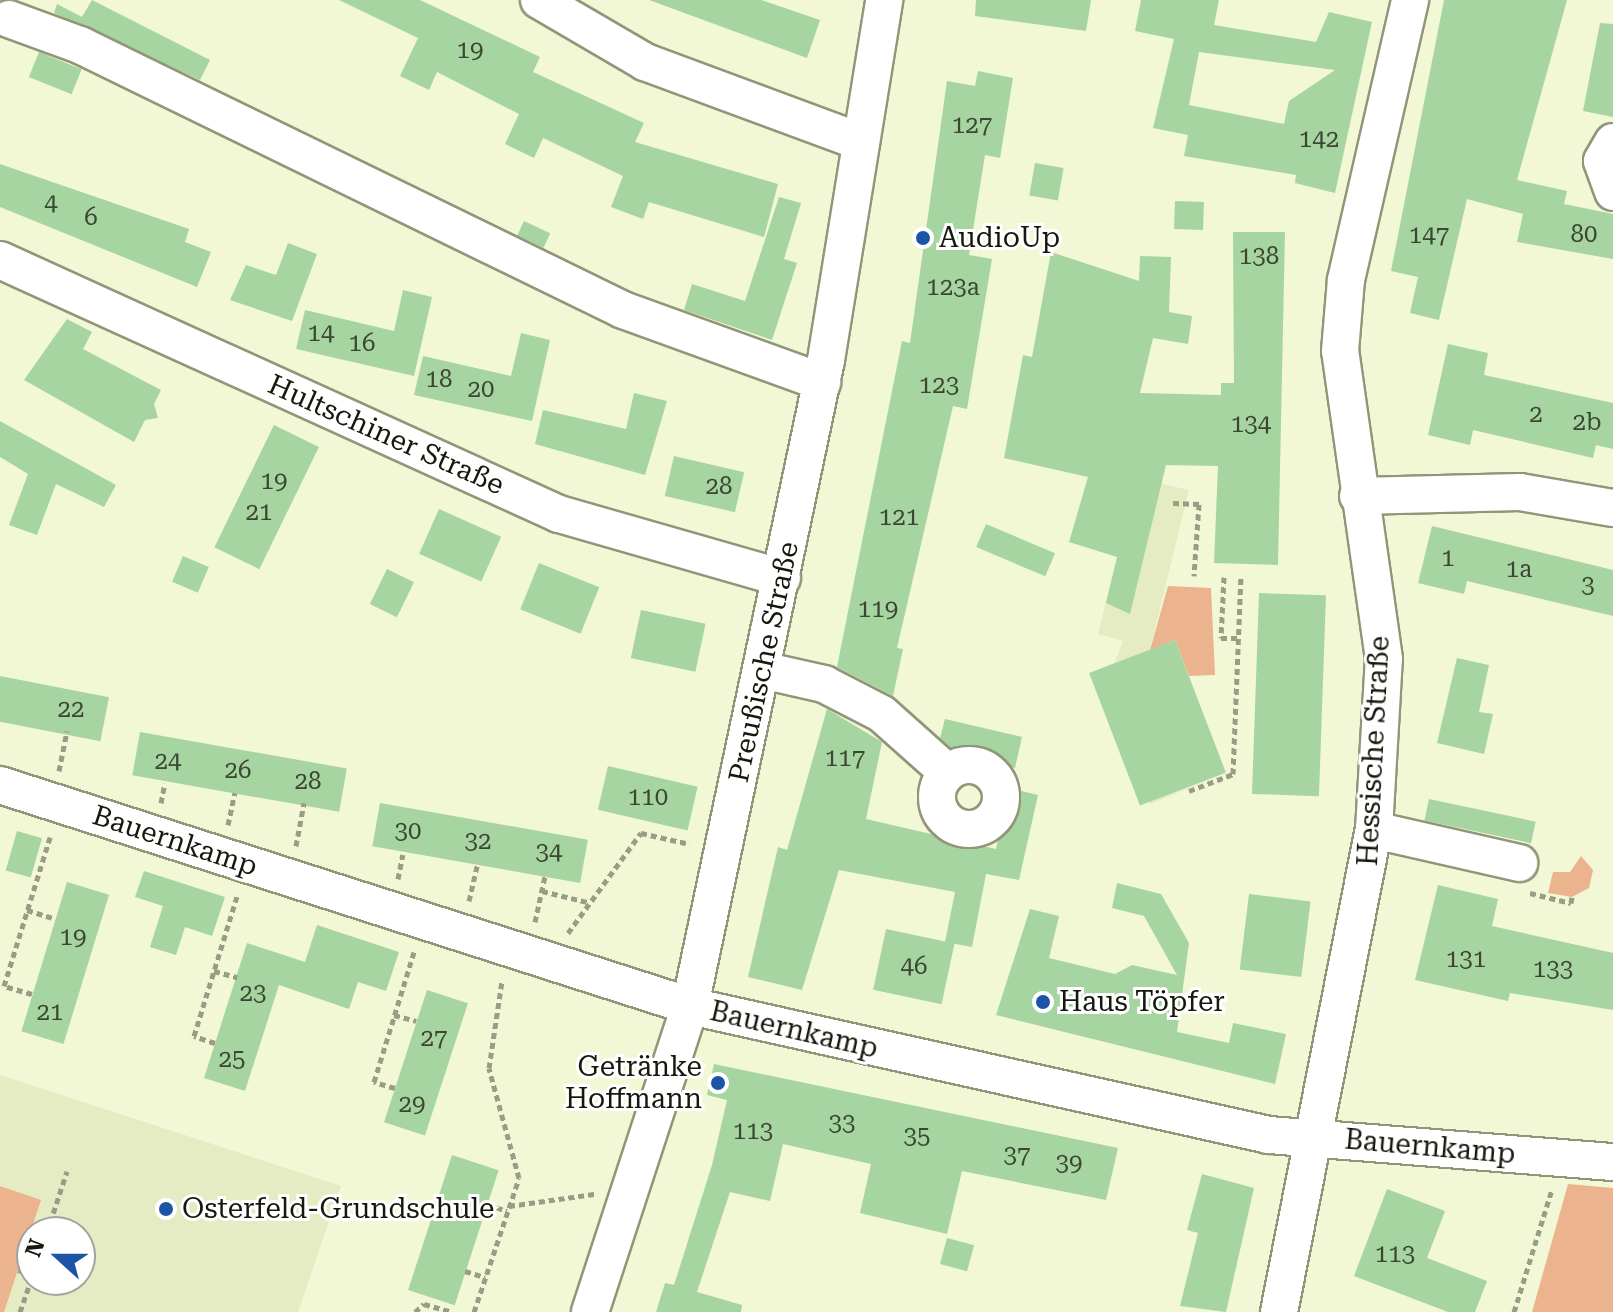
<!DOCTYPE html>
<meta charset="utf-8">
<style>
body{margin:0}
#map{position:relative;width:1613px;height:1312px;overflow:hidden;background:#f2f7d6;font-family:"Roboto Serif",serif}
div>[style]{position:absolute}
[style*='--x']{left:calc(var(--x)*1px);top:calc(var(--y)*1px);width:calc(var(--w)*1px);rotate:calc(var(--a)*1deg)}
.built>*{inset:0;background:#e5ebc2}
.green>*{inset:0;background:#ebb48f}
.building>*{inset:0;background:#a6d5a2;transform-origin:0 0}
.path>*{height:5px;margin-top:-2.5px;transform-origin:0;background:repeating-linear-gradient(90deg,#999d85 0 6px,transparent 0 10px)}
.roads{filter:drop-shadow(2px 0 #929678) drop-shadow(-2px 0 #929678) drop-shadow(0 2px #929678) drop-shadow(0 -2px #929678)}
.minor>*{height:36px;margin:-18px;padding:0 18px;transform-origin:18px;border-radius:18px;background:#fff}
.minor>.ring{margin:-18px;padding:0;box-sizing:content-box;background:none;border:36px solid #fff;border-radius:50%}
.dots>*{width:22px;height:22px;translate:-50% -50%;box-sizing:border-box;border:4px solid #fff;border-radius:50%}
span{translate:-50% -50%;white-space:nowrap;text-align:center;line-height:1.15;-webkit-text-stroke:6px #fff;paint-order:stroke}
.number-label{font-size:24px;color:#3b4732}
.number-label span{-webkit-text-stroke-width:0}
.poi-label{font-size:28px;color:#17180d}
.left{translate:0 -50%;text-align:left}
.right{translate:-100% -50%;text-align:right}
.street-label{font-size:28px;color:#17180d}
.north{position:absolute;left:16px;top:1216px;width:80px;height:80px;box-sizing:border-box;background:#fff;border:2px solid #a2a39e;border-radius:50%;rotate:291deg;font-size:22px;font-weight:700;line-height:32px;text-align:center;color:#17180d}
.north::after{content:'';display:block;margin:auto;width:28px;height:36px;background:#1c54a6;clip-path:polygon(50% 0,100% 100%,50% 72%,0 100%)}
</style>
<div id="map">
<div class="built">
<i style="clip-path:polygon(1136px 478px,1189px 490px,1150px 649px,1175px 640px,1225px 773px,1150px 804px,1090px 675px,1114px 664px,1123px 641px,1098px 634px,1115px 565px,1141px 570px)"></i>
<i style="clip-path:polygon(evenodd,0 1075px,341px 1186px,298px 1312px,0 1312px,0 1075px,32px 1232px,80px 1232px,80px 1280px,32px 1280px,32px 1232px)"></i>
</div>
<div class="green">
<i style="clip-path:polygon(1168px 586px,1211px 588px,1215px 675px,1189px 676px,1175px 640px,1150px 650px)"></i>
<i style="clip-path:polygon(1581px 856px,1593px 870px,1589px 888px,1572px 897px,1548px 893px,1553px 872px,1570px 872px)"></i>
<i style="clip-path:polygon(1568px 1184px,1613px 1188px,1613px 1312px,1532px 1312px)"></i>
<i style="clip-path:polygon(0 1186px,41px 1200px,4px 1312px,0 1312px)"></i>
</div>
<div class="building">
<i style="clip-path:polygon(92px 0,210px 60px,200px 80px,54px 13px,57px 4px,82px 17px)"></i>
<i style="clip-path:polygon(339px 0,420px 0,540px 57px,533px 72px,644px 123px,635px 142px,778px 184px,764px 237px,649px 202px,643px 219px,611px 207px,623px 176px,543px 138px,534px 158px,505px 144px,519px 114px,437px 72px,429px 90px,400px 76px,418px 38px)"></i>
<i style="clip-path:polygon(649px 0,761px 0,820px 20px,807px 58px)"></i>
<i style="clip-path:polygon(976px 0,1091px 0,1086px 31px,975px 16px)"></i>
<i style="clip-path:polygon(evenodd,1141px 0,1219px 0,1214px 25px,1316px 42px,1329px 12px,1372px 22px,1335px 193px,1295px 183px,1296px 175px,1184px 156px,1188px 135px,1153px 128px,1174px 39px,1135px 31px,1141px 0,1199px 52px,1335px 70px,1289px 101px,1284px 124px,1189px 105px,1199px 52px)"></i>
<i style="clip-path:polygon(1444px 0,1567px 0,1517px 180px,1567px 191px,1564px 204px,1613px 214px,1613px 259px,1517px 242px,1523px 214px,1467px 199px,1439px 320px,1410px 313px,1418px 277px,1391px 271px)"></i>
<i style="clip-path:polygon(1600px 23px,1613px 24px,1613px 117px,1583px 111px)"></i>
<i style="left:39px;top:52px;width:46px;height:27px;rotate:22deg"></i>
<i style="clip-path:polygon(978px 71px,1013px 78px,1000px 158px,985px 155px,969px 255px,992px 259px,967px 409px,953px 406px,897px 648px,903px 649px,893px 696px,837px 667px,902px 341px,910px 343px,947px 81px,975px 86px)"></i>
<i style="left:1035px;top:163px;width:29px;height:33px;rotate:10deg"></i>
<i style="clip-path:polygon(0 164px,189px 229px,185px 242px,211px 252px,197px 287px,0 207px)"></i>
<i style="clip-path:polygon(779px 197px,801px 203px,784px 259px,797px 263px,772px 340px,684px 310px,692px 284px,745px 301px)"></i>
<i style="left:1175px;top:201px;width:29px;height:28px;rotate:2deg"></i>
<i style="left:524px;top:221px;width:29px;height:16px;rotate:25deg"></i>
<i style="clip-path:polygon(1233px 232px,1285px 232px,1278px 565px,1214px 563px,1218px 466px,1166px 465px,1130px 614px,1106px 603px,1117px 557px,1069px 542px,1088px 477px,1004px 458px,1023px 355px,1032px 357px,1051px 252px,1139px 281px,1140px 256px,1171px 257px,1169px 312px,1192px 316px,1188px 344px,1153px 338px,1140px 393px,1221px 395px,1221px 383px,1234px 383px)"></i>
<i style="clip-path:polygon(288px 243px,317px 254px,292px 321px,230px 300px,246px 265px,276px 275px)"></i>
<i style="clip-path:polygon(403px 290px,432px 297px,414px 376px,296px 349px,305px 310px,394px 331px)"></i>
<i style="clip-path:polygon(67px 319px,92px 332px,83px 349px,161px 390px,154px 404px,158px 418px,145px 420px,134px 442px,24px 380px)"></i>
<i style="clip-path:polygon(521px 333px,550px 340px,532px 421px,414px 395px,423px 356px,511px 376px)"></i>
<i style="clip-path:polygon(1448px 344px,1488px 353px,1484px 375px,1613px 403px,1613px 449px,1596px 445px,1593px 458px,1473px 430px,1470px 445px,1428px 435px)"></i>
<i style="clip-path:polygon(634px 393px,667px 401px,645px 475px,535px 444px,543px 410px,626px 429px)"></i>
<i style="clip-path:polygon(0 421px,116px 485px,104px 507px,56px 484px,37px 535px,9px 525px,28px 474px,0 457px)"></i>
<i style="left:274px;top:425px;width:50px;height:136px;rotate:26deg"></i>
<i style="left:674px;top:456px;width:72px;height:41px;rotate:13deg"></i>
<i style="left:439px;top:509px;width:68px;height:49px;rotate:24deg"></i>
<i style="left:986px;top:524px;width:75px;height:25px;rotate:23deg"></i>
<i style="clip-path:polygon(1432px 526px,1613px 570px,1613px 616px,1467px 581px,1464px 594px,1418px 583px)"></i>
<i style="left:183px;top:556px;width:28px;height:28px;rotate:23deg"></i>
<i style="left:539px;top:563px;width:65px;height:50px;rotate:22deg"></i>
<i style="left:387px;top:569px;width:30px;height:39px;rotate:26deg"></i>
<i style="left:1259px;top:593px;width:67px;height:201px;rotate:2deg"></i>
<i style="left:641px;top:610px;width:66px;height:49px;rotate:12deg"></i>
<i style="left:1175px;top:640px;width:142px;height:92px;rotate:69deg"></i>
<i style="clip-path:polygon(1457px 658px,1489px 665px,1479px 712px,1493px 714px,1484px 754px,1437px 743px)"></i>
<i style="left:0;top:676px;width:111px;height:45px;rotate:11deg"></i>
<i style="clip-path:polygon(827px 709px,882px 742px,866px 819px,996px 849px,1009px 788px,1038px 795px,1019px 880px,986px 874px,972px 947px,945px 942px,955px 892px,839px 870px,802px 990px,748px 977px,778px 847px,787px 850px)"></i>
<i style="clip-path:polygon(945px 719px,1022px 737px,1015px 768px,959px 755px,940px 738px)"></i>
<i style="left:140px;top:732px;width:210px;height:44px;rotate:10deg"></i>
<i style="left:608px;top:766px;width:92px;height:45px;rotate:13deg"></i>
<i style="left:1429px;top:799px;width:109px;height:22px;rotate:12deg"></i>
<i style="left:380px;top:803px;width:211px;height:44px;rotate:10deg"></i>
<i style="left:17px;top:831px;width:26px;height:41px;rotate:16deg"></i>
<i style="clip-path:polygon(144px 871px,225px 897px,212px 936px,185px 927px,176px 955px,150px 947px,163px 906px,135px 897px)"></i>
<i style="left:67px;top:882px;width:44px;height:156px;rotate:17deg"></i>
<i style="clip-path:polygon(1117px 883px,1161px 894px,1189px 943px,1177px 1032px,1229px 1043px,1233px 1023px,1286px 1034px,1275px 1084px,996px 1015px,1030px 909px,1059px 916px,1049px 958px,1115px 974px,1132px 965px,1177px 975px,1144px 916px,1112px 908px)"></i>
<i style="clip-path:polygon(1438px 885px,1498px 899px,1492px 926px,1613px 953px,1613px 1010px,1510px 993px,1508px 1001px,1415px 980px)"></i>
<i style="left:1249px;top:894px;width:62px;height:76px;rotate:7deg"></i>
<i style="clip-path:polygon(317px 925px,399px 952px,386px 991px,358px 982px,349px 1009px,279px 985px,245px 1091px,204px 1078px,247px 943px,305px 962px)"></i>
<i style="left:886px;top:929px;width:70px;height:62px;rotate:12deg"></i>
<i style="left:427px;top:990px;width:43px;height:139px;rotate:18deg"></i>
<i style="clip-path:polygon(714px 1064px,1118px 1148px,1106px 1200px,962px 1171px,947px 1234px,860px 1213px,871px 1164px,783px 1144px,770px 1201px,730px 1192px,697px 1292px,742px 1305px,741px 1312px,656px 1312px,665px 1283px,674px 1285px,712px 1165px,727px 1100px,707px 1095px)"></i>
<i style="left:452px;top:1155px;width:49px;height:142px;rotate:18deg"></i>
<i style="clip-path:polygon(1202px 1174px,1254px 1188px,1226px 1312px,1180px 1306px,1198px 1233px,1187px 1230px)"></i>
<i style="clip-path:polygon(1387px 1189px,1445px 1211px,1427px 1258px,1487px 1281px,1475px 1312px,1448px 1312px,1354px 1276px)"></i>
<i style="left:947px;top:1238px;width:28px;height:27px;rotate:15deg"></i>
</div>
<div class="path">
<i style="--x:1173;--y:503;--w:26;--a:2"></i>
<i style="--x:1199;--y:504;--w:72;--a:94"></i>
<i style="--x:1224;--y:577;--w:61;--a:92.8"></i>
<i style="--x:1221;--y:638;--w:18;--a:0"></i>
<i style="--x:59;--y:771;--w:41;--a:-78.7"></i>
<i style="--x:1189;--y:791;--w:47;--a:-21.1"></i>
<i style="--x:1233;--y:774;--w:196;--a:-87.7"></i>
<i style="--x:161;--y:803;--w:20;--a:-79"></i>
<i style="--x:228;--y:825;--w:33;--a:-78"></i>
<i style="--x:296;--y:846;--w:44;--a:-79.5"></i>
<i style="--x:398;--y:879;--w:25;--a:-79"></i>
<i style="--x:542;--y:891;--w:46;--a:13.7"></i>
<i style="--x:1530;--y:893;--w:42;--a:13.7"></i>
<i style="--x:1571;--y:903;--w:6;--a:-81"></i>
<i style="--x:469;--y:901;--w:37;--a:-77"></i>
<i style="--x:27;--y:910;--w:30;--a:17"></i>
<i style="--x:535;--y:922;--w:47;--a:-77.7"></i>
<i style="--x:568;--y:933;--w:124;--a:-53.9"></i>
<i style="--x:641;--y:833;--w:50;--a:12.7"></i>
<i style="--x:214;--y:971;--w:24;--a:15"></i>
<i style="--x:32;--y:994;--w:29;--a:-164"></i>
<i style="--x:4;--y:986;--w:156;--a:-72.8"></i>
<i style="--x:394;--y:1015;--w:23;--a:15"></i>
<i style="--x:215;--y:1043;--w:22;--a:-162"></i>
<i style="--x:194;--y:1036;--w:146;--a:-72.9"></i>
<i style="--x:395;--y:1088;--w:22;--a:-164"></i>
<i style="--x:374;--y:1082;--w:136;--a:-72.9"></i>
<i style="--x:487;--y:1204;--w:21;--a:19"></i>
<i style="--x:509;--y:1206;--w:86;--a:-8"></i>
<i style="--x:47;--y:1232;--w:64;--a:-71.8"></i>
<i style="--x:18;--y:1270;--w:15;--a:16"></i>
<i style="--x:465;--y:1271;--w:21;--a:17"></i>
<i style="--x:20;--y:1312;--w:37;--a:-71"></i>
<i style="--x:415;--y:1312;--w:12;--a:-42"></i>
<i style="--x:424;--y:1304;--w:29;--a:16"></i>
<i style="--x:474;--y:1312;--w:141;--a:-71.4"></i>
<i style="--x:519;--y:1178;--w:114;--a:-105.3"></i>
<i style="--x:489;--y:1068;--w:88;--a:-81.5"></i>
<i style="--x:1514;--y:1312;--w:129;--a:-72.8"></i>
</div>
<div class="roads">
<div class="minor">
<i style="--x:539;--y:0;--w:123;--a:30.3"></i>
<i style="--x:645;--y:62;--w:230;--a:20.3"></i>
<i style="--x:9;--y:19;--w:76;--a:20.1"></i>
<i style="--x:80;--y:45;--w:604;--a:26.01"></i>
<i style="--x:623;--y:310;--w:212;--a:19.9"></i>
<i style="--x:1613;--y:142;--w:22;--a:120"></i>
<i style="--x:1602;--y:161;--w:33;--a:70"></i>
<i style="--x:0;--y:260;--w:614;--a:24.44"></i>
<i style="--x:559;--y:514;--w:232;--a:16"></i>
<i style="--x:1358;--y:496;--w:162;--a:-1.4"></i>
<i style="--x:1520;--y:492;--w:94;--a:9.8"></i>
<i style="--x:762;--y:670;--w:64;--a:12.7"></i>
<i style="--x:824;--y:684;--w:65;--a:27.3"></i>
<i style="--x:882;--y:714;--w:87;--a:41.7"></i>
<i class="ring" style="left:937px;top:765px;width:28px;height:28px"></i>
<i style="--x:0;--y:785;--w:725;--a:17.76"></i>
<i style="--x:690;--y:1006;--w:593;--a:12.56"></i>
<i style="--x:1269;--y:1135;--w:345;--a:4.5"></i>
<i style="--x:1374;--y:830;--w:149;--a:12.8"></i>
<i style="--x:590;--y:1312;--w:322;--a:-71.9"></i>
<i style="--x:690;--y:1006;--w:660;--a:-78.11"></i>
<i style="--x:826;--y:360;--w:365;--a:-80.8"></i>
<i style="--x:1279;--y:1312;--w:491;--a:-78.9"></i>
<i style="--x:1374;--y:830;--w:171;--a:-86.7"></i>
<i style="--x:1384;--y:659;--w:311;--a:-98.1"></i>
<i style="--x:1340;--y:351;--w:71;--a:-85.2"></i>
<i style="--x:1346;--y:280;--w:287;--a:-77.1"></i>
</div>
</div>
<div class="dots">
<i style="left:923px;top:238px;background:#1c54a6"></i>
<i style="left:1043px;top:1002px;background:#1c54a6"></i>
<i style="left:718px;top:1083px;background:#1c54a6"></i>
<i style="left:166px;top:1209px;background:#1c54a6"></i>
</div>
<div class="number-label">
<span style="left:470px;top:51px">19</span>
<span style="left:972px;top:126px">127</span>
<span style="left:1319px;top:140px">142</span>
<span style="left:51px;top:204px">4</span>
<span style="left:91px;top:218px">6</span>
<span style="left:1584px;top:235px">80</span>
<span style="left:1429px;top:236px">147</span>
<span style="left:1259px;top:257px">138</span>
<span style="left:953px;top:288px">123a</span>
<span style="left:321px;top:334px">14</span>
<span style="left:362px;top:344px">16</span>
<span style="left:439px;top:380px">18</span>
<span style="left:939px;top:386px">123</span>
<span style="left:481px;top:390px">20</span>
<span style="left:1536px;top:415px">2</span>
<span style="left:1587px;top:423px">2b</span>
<span style="left:1251px;top:425px">134</span>
<span style="left:274px;top:482px">19</span>
<span style="left:719px;top:487px">28</span>
<span style="left:259px;top:513px">21</span>
<span style="left:899px;top:518px">121</span>
<span style="left:1448px;top:559px">1</span>
<span style="left:1519px;top:570px">1a</span>
<span style="left:1588px;top:586px">3</span>
<span style="left:878px;top:610px">119</span>
<span style="left:71px;top:710px">22</span>
<span style="left:845px;top:759px">117</span>
<span style="left:168px;top:762px">24</span>
<span style="left:238px;top:771px">26</span>
<span style="left:308px;top:782px">28</span>
<span style="left:648px;top:798px">110</span>
<span style="left:408px;top:832px">30</span>
<span style="left:478px;top:842px">32</span>
<span style="left:549px;top:853px">34</span>
<span style="left:73px;top:938px">19</span>
<span style="left:1466px;top:960px">131</span>
<span style="left:914px;top:967px">46</span>
<span style="left:1553px;top:970px">133</span>
<span style="left:253px;top:994px">23</span>
<span style="left:50px;top:1013px">21</span>
<span style="left:434px;top:1039px">27</span>
<span style="left:232px;top:1060px">25</span>
<span style="left:412px;top:1105px">29</span>
<span style="left:842px;top:1124px">33</span>
<span style="left:753px;top:1132px">113</span>
<span style="left:917px;top:1137px">35</span>
<span style="left:1017px;top:1156px">37</span>
<span style="left:1069px;top:1164px">39</span>
<span style="left:1395px;top:1255px">113</span>
</div>
<div class="poi-label">
<span class="left" style="left:939px;top:238px">AudioUp</span>
<span class="left" style="left:1059px;top:1002px">Haus Töpfer</span>
<span class="right" style="left:702px;top:1083px">Getränke<br>Hoffmann</span>
<span class="left" style="left:182px;top:1209px">Osterfeld-Grundschule</span>
</div>
<div class="street-label">
<span style="left:386px;top:435px;rotate:24deg">Hultschiner Straße</span>
<span style="left:764px;top:662px;rotate:-78deg">Preußische Straße</span>
<span style="left:1374px;top:751px;rotate:-87deg">Hessische Straße</span>
<span style="left:175px;top:841px;rotate:18deg">Bauernkamp</span>
<span style="left:794px;top:1030px;rotate:13deg">Bauernkamp</span>
<span style="left:1430px;top:1147px;rotate:5deg">Bauernkamp</span>
</div>
<div class="north">N</div>
</div>
